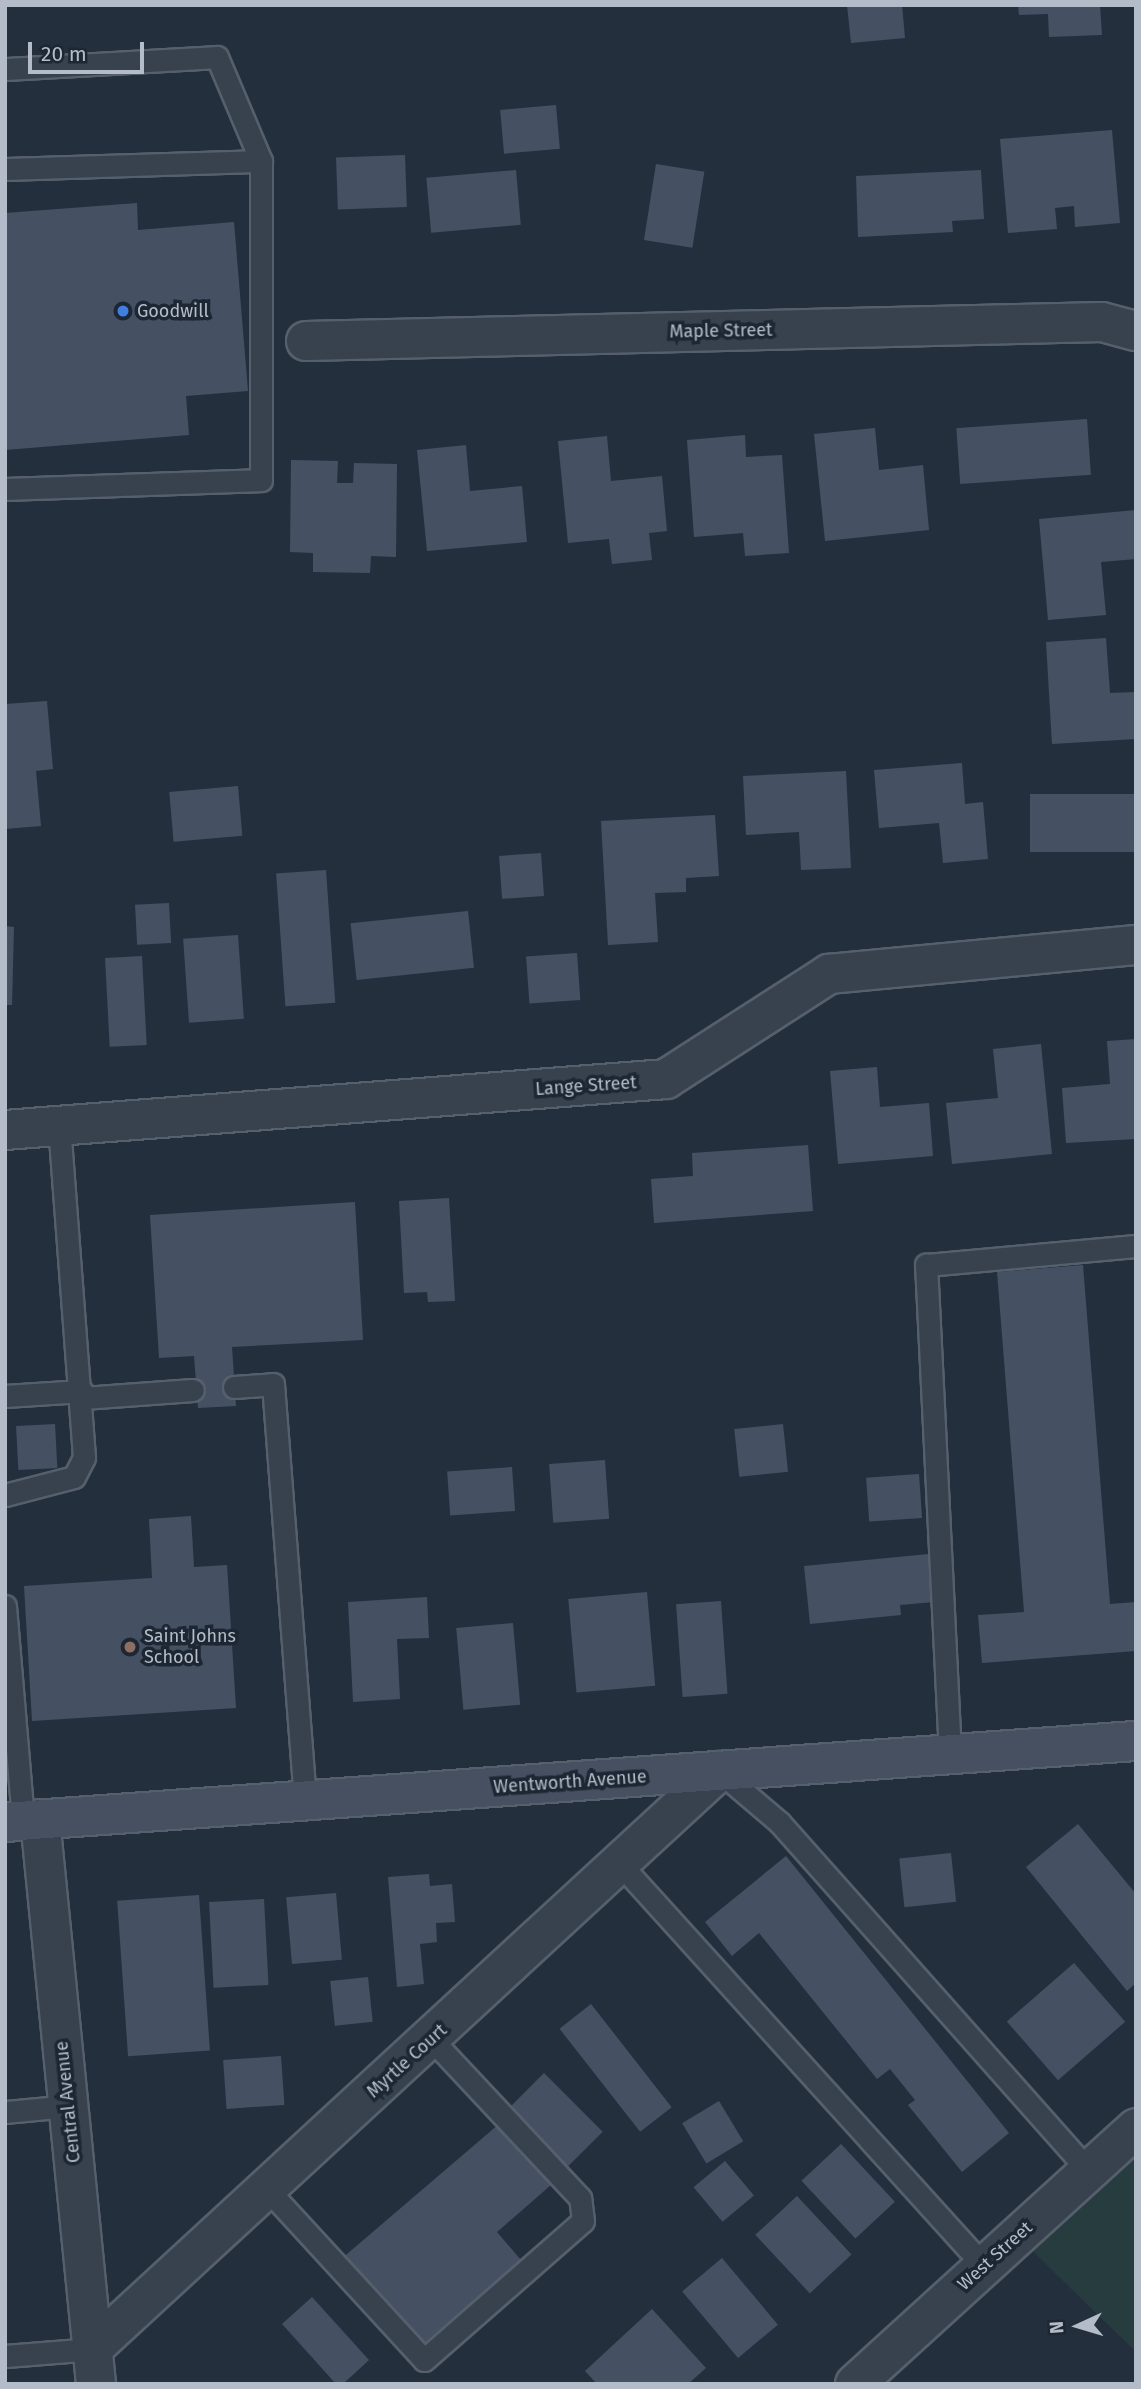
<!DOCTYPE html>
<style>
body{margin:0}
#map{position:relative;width:1141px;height:2389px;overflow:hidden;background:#242f3e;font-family:"Fira Sans",sans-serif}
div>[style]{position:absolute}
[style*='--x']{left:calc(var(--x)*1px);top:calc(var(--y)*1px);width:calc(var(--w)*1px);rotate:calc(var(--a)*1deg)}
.green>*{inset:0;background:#263c3f}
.building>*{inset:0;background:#455162;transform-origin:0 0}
.roads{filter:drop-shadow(2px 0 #565f6c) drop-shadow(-2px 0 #565f6c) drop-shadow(0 2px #565f6c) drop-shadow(0 -2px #565f6c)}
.lane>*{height:21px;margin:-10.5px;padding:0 10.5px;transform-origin:10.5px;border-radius:10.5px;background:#38414e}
.street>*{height:38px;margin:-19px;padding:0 19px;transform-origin:19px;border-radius:19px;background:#38414e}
.secondary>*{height:38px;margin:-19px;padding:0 19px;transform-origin:19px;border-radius:19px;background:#465061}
.dots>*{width:19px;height:19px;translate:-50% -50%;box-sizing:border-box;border:4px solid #1d2633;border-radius:50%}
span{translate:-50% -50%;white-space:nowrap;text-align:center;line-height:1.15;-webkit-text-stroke:7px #1d2633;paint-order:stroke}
.poi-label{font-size:18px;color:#b4bcc9}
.left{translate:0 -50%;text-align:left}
.street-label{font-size:18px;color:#b4bcc9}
.frame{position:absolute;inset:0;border:7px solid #b4bcc9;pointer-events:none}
.north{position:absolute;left:1043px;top:2291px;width:70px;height:70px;-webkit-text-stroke:5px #1d2633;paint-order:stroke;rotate:266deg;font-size:19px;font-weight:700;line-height:28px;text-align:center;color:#b4bcc9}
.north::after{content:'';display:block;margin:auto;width:24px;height:32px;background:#b4bcc9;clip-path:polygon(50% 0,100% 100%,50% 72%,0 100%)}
.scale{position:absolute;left:28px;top:42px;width:116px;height:32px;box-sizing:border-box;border:4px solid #b4bcc9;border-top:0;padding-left:9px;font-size:21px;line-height:24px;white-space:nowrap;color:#b4bcc9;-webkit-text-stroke:5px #1d2633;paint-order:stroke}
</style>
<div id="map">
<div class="green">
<i style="clip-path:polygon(1136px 2128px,1136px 2352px,1017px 2236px)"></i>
</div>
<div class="building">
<i style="clip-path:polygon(847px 5px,902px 5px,905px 38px,851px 43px)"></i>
<i style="clip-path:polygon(1018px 5px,1100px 5px,1102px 35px,1049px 37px,1048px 14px,1019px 15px)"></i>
<i style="left:556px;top:105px;width:44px;height:56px;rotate:85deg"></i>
<i style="clip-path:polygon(1112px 130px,1120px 223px,1075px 227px,1074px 206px,1055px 208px,1057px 229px,1008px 233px,1000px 139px)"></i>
<i style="left:405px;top:155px;width:52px;height:69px;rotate:88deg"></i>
<i style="left:656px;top:164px;width:49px;height:77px;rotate:9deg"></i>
<i style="left:516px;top:170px;width:55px;height:90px;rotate:85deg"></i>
<i style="clip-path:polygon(981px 170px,984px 219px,952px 221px,953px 232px,858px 237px,856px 176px)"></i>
<i style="clip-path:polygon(137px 203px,138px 230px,234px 222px,248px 391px,186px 396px,189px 435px,5px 450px,5px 213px)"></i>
<i style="left:1087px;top:419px;width:56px;height:131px;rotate:86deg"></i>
<i style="clip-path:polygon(875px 428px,879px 470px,923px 465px,929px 530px,825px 541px,814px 434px)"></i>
<i style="clip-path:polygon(745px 435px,746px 457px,782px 455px,789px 553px,745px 556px,743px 533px,694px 537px,687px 440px)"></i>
<i style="clip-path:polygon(607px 436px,611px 481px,662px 476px,667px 531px,649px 533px,652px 560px,612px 564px,609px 539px,568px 543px,558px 441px)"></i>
<i style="clip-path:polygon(466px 445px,470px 491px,522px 486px,527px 542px,427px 551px,417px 450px)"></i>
<i style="clip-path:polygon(291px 460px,338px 461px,337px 483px,353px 483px,354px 463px,397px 464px,396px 557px,371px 556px,370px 573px,313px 572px,313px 553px,290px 552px)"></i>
<i style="clip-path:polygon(1136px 510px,1136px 559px,1101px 562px,1106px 615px,1048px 620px,1039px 519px)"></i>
<i style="clip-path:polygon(1106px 638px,1110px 693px,1136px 692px,1136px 739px,1052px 744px,1046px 642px)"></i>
<i style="clip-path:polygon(47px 701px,53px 769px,36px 771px,41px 826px,5px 829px,5px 704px)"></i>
<i style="clip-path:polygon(962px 763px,965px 804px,983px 802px,988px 859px,943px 863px,939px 823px,879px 828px,874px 770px)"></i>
<i style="clip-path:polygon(846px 771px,851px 868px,801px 870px,799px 832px,746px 835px,743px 776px)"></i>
<i style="left:238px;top:786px;width:50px;height:69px;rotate:85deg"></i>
<i style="left:1136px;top:794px;width:58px;height:106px;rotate:90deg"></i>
<i style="clip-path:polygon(715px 815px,719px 876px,686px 878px,686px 892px,655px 893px,658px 942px,608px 945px,601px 821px)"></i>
<i style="left:541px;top:853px;width:43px;height:42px;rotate:86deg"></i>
<i style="left:326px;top:870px;width:133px;height:50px;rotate:86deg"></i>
<i style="left:169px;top:903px;width:40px;height:34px;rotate:87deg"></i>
<i style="left:468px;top:911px;width:57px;height:118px;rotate:84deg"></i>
<i style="clip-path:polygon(5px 926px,14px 927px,12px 1005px,5px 1005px)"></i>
<i style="left:238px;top:935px;width:84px;height:55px;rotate:86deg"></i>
<i style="left:577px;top:953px;width:47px;height:51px;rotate:86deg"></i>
<i style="left:142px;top:956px;width:89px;height:37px;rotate:87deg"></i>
<i style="clip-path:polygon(1136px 1039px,1136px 1139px,1066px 1143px,1062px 1088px,1110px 1084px,1107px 1041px)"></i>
<i style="clip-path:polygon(1041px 1044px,1052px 1154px,952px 1164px,946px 1103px,998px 1098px,993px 1049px)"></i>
<i style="clip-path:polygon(877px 1067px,880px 1107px,929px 1103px,933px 1156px,838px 1164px,830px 1071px)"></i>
<i style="clip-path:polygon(808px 1145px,813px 1211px,654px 1223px,651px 1179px,693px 1176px,692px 1153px)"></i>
<i style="clip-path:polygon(449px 1198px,455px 1301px,428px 1302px,427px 1292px,404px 1293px,399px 1201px)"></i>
<i style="clip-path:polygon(355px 1202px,363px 1340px,232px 1347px,236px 1406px,198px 1408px,194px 1356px,159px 1358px,150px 1215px)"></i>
<i style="clip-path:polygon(1083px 1265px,1110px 1604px,1136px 1602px,1136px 1651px,982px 1663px,978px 1615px,1024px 1612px,997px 1272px)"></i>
<i style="left:55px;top:1424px;width:44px;height:39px;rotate:87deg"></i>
<i style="left:783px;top:1424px;width:48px;height:49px;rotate:84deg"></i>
<i style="left:605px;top:1460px;width:59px;height:56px;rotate:86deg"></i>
<i style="left:512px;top:1467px;width:44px;height:65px;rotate:86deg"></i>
<i style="left:919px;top:1474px;width:44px;height:53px;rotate:86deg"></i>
<i style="clip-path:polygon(191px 1516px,194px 1567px,227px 1565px,236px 1708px,32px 1721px,24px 1586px,152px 1578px,149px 1519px)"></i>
<i style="clip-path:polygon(929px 1554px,934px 1602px,900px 1605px,901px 1615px,810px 1624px,804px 1566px)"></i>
<i style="left:647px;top:1592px;width:94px;height:79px;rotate:85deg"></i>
<i style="clip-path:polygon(427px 1597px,429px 1638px,397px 1639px,400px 1699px,353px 1702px,348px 1602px)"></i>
<i style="left:721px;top:1601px;width:93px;height:45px;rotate:86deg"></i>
<i style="left:513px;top:1623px;width:82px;height:57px;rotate:85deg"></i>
<i style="clip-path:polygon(1078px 1824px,1136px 1894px,1136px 1983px,1127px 1991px,1026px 1867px)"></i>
<i style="left:951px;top:1853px;width:49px;height:52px;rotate:84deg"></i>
<i style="clip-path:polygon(786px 1856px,1009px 2133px,962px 2172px,908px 2105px,915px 2100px,890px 2069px,877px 2079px,759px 1933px,732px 1956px,705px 1922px)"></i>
<i style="clip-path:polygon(429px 1874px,430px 1886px,452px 1884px,455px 1922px,436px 1923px,437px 1942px,420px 1944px,424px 1984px,397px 1987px,388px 1877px)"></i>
<i style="left:336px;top:1893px;width:67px;height:50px;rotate:85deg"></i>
<i style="left:199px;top:1895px;width:156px;height:82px;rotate:86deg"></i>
<i style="left:264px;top:1899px;width:86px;height:55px;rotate:87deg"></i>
<i style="left:1074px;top:1963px;width:78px;height:89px;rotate:49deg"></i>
<i style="left:368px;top:1977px;width:45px;height:38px;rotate:84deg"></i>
<i style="left:591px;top:2004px;width:131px;height:40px;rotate:52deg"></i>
<i style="left:281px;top:2056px;width:49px;height:58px;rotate:86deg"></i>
<i style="left:544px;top:2073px;width:83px;height:49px;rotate:45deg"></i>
<i style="left:719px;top:2101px;width:47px;height:43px;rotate:59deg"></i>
<i style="clip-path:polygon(499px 2124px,551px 2185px,497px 2232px,521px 2260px,416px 2350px,340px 2260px)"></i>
<i style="left:841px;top:2144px;width:79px;height:54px;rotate:47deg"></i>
<i style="left:725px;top:2161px;width:45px;height:41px;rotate:50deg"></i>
<i style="left:797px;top:2196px;width:80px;height:57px;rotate:47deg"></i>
<i style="left:722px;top:2258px;width:87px;height:52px;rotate:50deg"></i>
<i style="clip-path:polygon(312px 2297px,369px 2360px,343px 2384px,336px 2384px,282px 2324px)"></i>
<i style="clip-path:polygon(652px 2309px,706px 2368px,688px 2384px,597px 2384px,585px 2371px)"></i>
</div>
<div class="roads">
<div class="lane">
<i style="--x:5;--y:69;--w:212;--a:-3.2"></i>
<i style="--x:217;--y:57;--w:113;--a:67.1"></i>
<i style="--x:261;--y:161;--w:319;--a:90"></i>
<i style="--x:261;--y:480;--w:256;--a:178"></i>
<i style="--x:5;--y:169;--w:256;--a:-1.8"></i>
<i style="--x:234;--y:1387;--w:39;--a:-4"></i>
<i style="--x:273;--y:1384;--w:417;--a:85.6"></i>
<i style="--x:5;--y:1396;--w:77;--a:-3.7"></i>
<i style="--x:83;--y:1398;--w:110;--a:-4.2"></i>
<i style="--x:5;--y:1495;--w:71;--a:-14.6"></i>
<i style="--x:74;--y:1477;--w:22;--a:-63"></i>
<i style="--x:84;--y:1457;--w:332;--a:-94.3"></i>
<i style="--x:5;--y:1606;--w:216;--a:85.2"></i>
<i style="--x:950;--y:1754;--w:490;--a:-92.8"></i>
<i style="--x:926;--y:1265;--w:211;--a:-5.2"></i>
<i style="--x:719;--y:1771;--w:79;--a:40.4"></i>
<i style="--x:779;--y:1822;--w:467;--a:48.4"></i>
<i style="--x:621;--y:1865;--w:541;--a:47.85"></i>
<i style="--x:5;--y:2112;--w:63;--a:-5.4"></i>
<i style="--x:267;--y:2189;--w:232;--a:47.4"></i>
<i style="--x:424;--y:2360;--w:211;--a:-41.2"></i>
<i style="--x:583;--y:2221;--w:23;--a:-97"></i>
<i style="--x:580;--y:2198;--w:218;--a:-133.1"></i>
<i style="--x:5;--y:2356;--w:87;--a:-4.6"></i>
</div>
<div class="street">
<i style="--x:306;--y:341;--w:796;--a:-1.37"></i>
<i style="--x:1102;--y:322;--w:35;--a:15"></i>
<i style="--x:5;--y:1130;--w:663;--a:-4.41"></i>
<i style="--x:666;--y:1079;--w:194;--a:-32.8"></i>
<i style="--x:829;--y:974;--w:308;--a:-5.4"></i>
<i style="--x:40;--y:1819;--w:568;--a:84.34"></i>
<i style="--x:92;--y:2349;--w:853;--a:-42.67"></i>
<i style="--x:855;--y:2384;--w:380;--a:-42.3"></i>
</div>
<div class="secondary">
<i style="--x:5;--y:1822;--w:1134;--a:-4.1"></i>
</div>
</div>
<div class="dots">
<i style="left:123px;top:311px;background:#3f7fe0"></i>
<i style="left:130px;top:1647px;background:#8d6e63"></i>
</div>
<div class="poi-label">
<span class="left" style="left:137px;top:311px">Goodwill</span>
<span class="left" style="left:144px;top:1647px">Saint Johns<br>School</span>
</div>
<div class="street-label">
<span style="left:721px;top:331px;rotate:-1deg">Maple Street</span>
<span style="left:586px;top:1086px;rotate:-4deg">Lange Street</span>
<span style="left:570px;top:1782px;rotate:-4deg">Wentworth Avenue</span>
<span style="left:407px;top:2061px;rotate:-42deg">Myrtle Court</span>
<span style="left:68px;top:2102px;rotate:-96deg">Central Avenue</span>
<span style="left:995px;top:2256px;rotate:-42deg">West Street</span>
</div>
<div class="frame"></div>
<div class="north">N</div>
<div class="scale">20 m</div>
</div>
